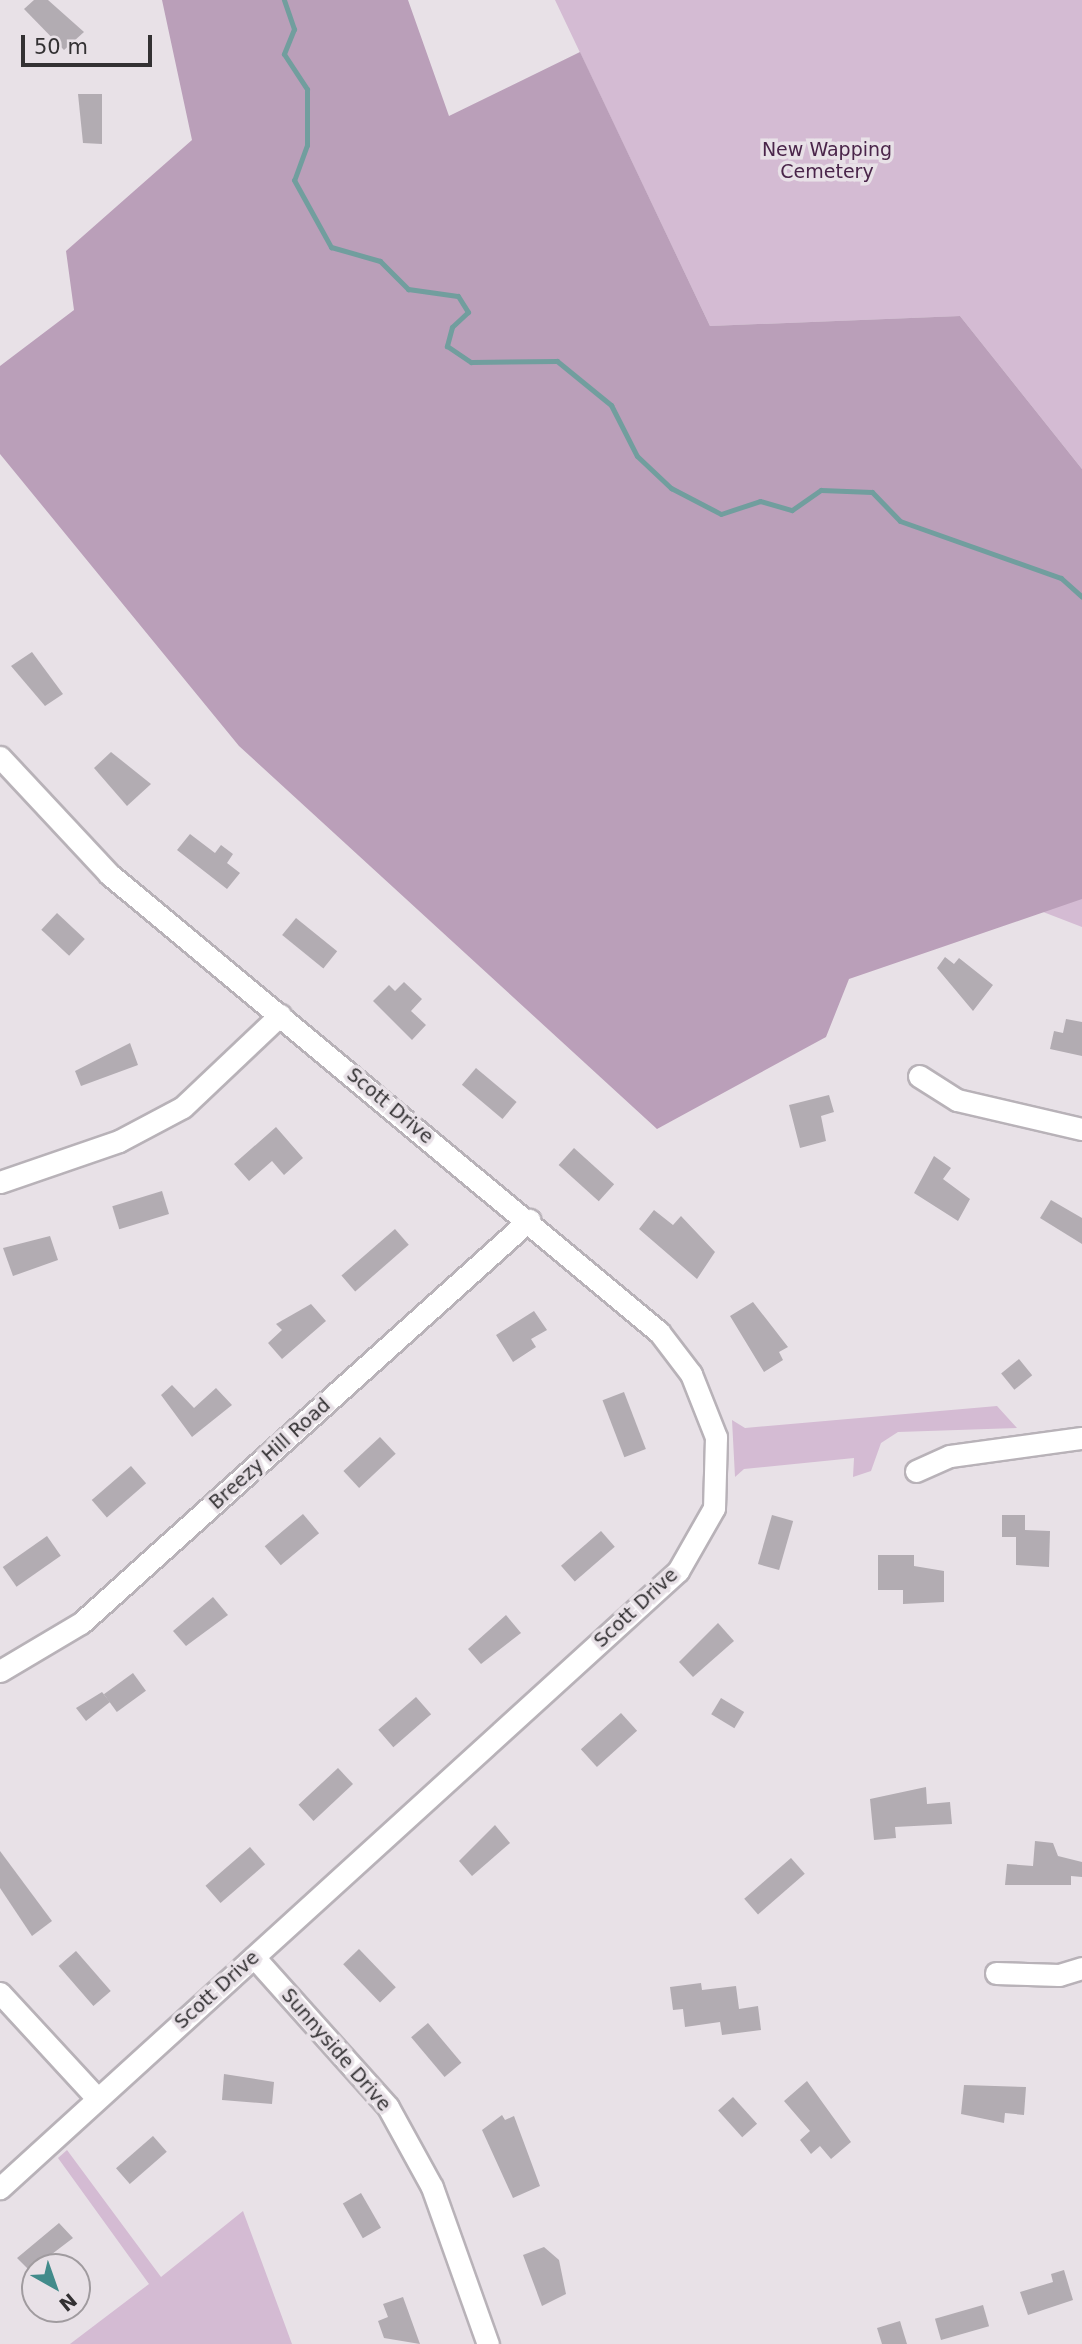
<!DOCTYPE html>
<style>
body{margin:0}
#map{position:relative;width:1082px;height:2344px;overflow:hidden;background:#e8e1e7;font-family:"DejaVu Sans",sans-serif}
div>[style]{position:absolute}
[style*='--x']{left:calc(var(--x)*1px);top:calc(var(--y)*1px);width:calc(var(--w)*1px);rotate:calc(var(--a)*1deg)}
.green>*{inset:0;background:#d4bbd3}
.forest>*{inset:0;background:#ba9fb9}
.stream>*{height:5px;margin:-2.5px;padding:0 2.5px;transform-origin:2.5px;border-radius:2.5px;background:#719e9e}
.building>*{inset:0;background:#b2acb2;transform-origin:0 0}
.roads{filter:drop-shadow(2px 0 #b8b2b8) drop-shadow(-2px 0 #b8b2b8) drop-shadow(0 2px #b8b2b8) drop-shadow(0 -2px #b8b2b8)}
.minor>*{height:21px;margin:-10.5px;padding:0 10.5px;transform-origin:10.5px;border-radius:10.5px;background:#fff}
span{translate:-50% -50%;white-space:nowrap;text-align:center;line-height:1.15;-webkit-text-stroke:7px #e8e1e7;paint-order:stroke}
.park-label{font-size:19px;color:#4a254a}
.street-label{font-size:19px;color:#333133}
.north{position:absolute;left:21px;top:2253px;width:70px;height:70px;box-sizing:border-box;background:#e8e1e7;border:2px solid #a09b9f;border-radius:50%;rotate:140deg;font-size:19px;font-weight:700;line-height:28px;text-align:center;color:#333133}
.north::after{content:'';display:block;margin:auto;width:24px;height:32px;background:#428b8b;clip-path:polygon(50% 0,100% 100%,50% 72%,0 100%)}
.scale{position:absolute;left:21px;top:35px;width:131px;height:32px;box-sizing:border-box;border:4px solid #333133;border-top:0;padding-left:9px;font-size:21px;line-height:24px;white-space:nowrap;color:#333133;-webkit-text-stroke:5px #e8e1e7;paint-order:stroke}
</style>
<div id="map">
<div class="green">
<i style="clip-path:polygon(555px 0,1082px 0,1082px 469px,960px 316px,710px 326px)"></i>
<i style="clip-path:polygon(1082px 869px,1082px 927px,1004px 897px)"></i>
<i style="clip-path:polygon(997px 1406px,1017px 1428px,898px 1432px,881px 1443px,871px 1471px,853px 1477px,854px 1458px,744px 1469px,735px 1477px,732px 1420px,745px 1428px)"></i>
<i style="clip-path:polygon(67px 2150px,161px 2277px,243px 2211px,292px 2344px,70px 2344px,149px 2284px,58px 2158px)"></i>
</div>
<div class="forest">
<i style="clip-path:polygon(162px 0,408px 0,449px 116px,580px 52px,710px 326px,960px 316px,1082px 469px,1082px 899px,849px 979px,826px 1037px,657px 1129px,239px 746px,0 454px,0 366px,74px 310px,66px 251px,192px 140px)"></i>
</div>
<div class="stream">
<i style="--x:284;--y:0;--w:31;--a:71"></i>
<i style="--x:294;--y:29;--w:27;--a:112"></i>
<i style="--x:284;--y:54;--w:42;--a:56.7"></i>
<i style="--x:307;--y:89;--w:56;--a:90"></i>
<i style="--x:307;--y:145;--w:37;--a:110"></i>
<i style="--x:294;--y:180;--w:77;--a:61.1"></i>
<i style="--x:331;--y:247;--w:51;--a:15.9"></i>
<i style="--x:380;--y:261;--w:40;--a:45"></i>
<i style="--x:408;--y:289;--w:50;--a:8"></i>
<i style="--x:458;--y:296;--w:19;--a:58"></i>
<i style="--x:468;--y:312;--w:22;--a:137"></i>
<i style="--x:452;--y:327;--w:20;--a:105"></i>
<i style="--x:447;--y:346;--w:29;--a:34"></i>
<i style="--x:471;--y:362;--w:86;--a:-0.7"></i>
<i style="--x:557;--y:361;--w:70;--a:39.2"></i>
<i style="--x:611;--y:405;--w:57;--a:63"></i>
<i style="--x:637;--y:456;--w:47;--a:43.3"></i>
<i style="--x:671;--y:488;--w:56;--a:27.5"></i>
<i style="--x:721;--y:514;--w:41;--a:-18.4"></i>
<i style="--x:760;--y:501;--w:33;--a:16"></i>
<i style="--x:792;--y:510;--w:35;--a:-35"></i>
<i style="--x:821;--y:490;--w:51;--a:2.2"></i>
<i style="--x:872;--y:492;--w:40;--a:46"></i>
<i style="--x:900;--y:521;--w:171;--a:19.5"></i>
<i style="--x:1061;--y:578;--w:28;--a:42"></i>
</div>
<div class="building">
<i style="clip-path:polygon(34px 0,48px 0,84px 32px,64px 50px,24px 9px)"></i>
<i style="clip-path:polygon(78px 94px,102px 94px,102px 144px,83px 143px)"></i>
<i style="clip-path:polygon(32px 652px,63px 694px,45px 706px,11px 666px)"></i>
<i style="clip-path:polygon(111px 752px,151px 784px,127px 806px,94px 768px)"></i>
<i style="clip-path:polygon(190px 834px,215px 853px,221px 845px,233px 854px,227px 863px,240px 873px,227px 889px,177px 850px)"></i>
<i style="left:57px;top:913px;width:38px;height:23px;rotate:43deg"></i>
<i style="left:296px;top:918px;width:53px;height:22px;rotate:39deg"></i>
<i style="clip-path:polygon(945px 957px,954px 964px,959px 958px,993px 985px,973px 1011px,937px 968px)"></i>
<i style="clip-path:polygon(404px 982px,422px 999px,411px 1011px,426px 1025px,412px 1040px,373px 1001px,389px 985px,395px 991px)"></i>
<i style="clip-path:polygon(1066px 1019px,1082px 1022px,1082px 1056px,1050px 1049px,1054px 1031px,1063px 1033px)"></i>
<i style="clip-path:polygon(130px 1043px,138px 1065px,81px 1086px,75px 1071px)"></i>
<i style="left:476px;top:1068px;width:53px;height:22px;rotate:40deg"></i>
<i style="clip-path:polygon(829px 1095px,834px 1112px,821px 1116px,826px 1141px,800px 1148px,789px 1105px)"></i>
<i style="clip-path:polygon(276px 1127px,303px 1158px,284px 1175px,272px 1161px,249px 1181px,234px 1164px)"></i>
<i style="left:574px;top:1148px;width:54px;height:23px;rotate:42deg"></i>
<i style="clip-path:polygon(934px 1156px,951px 1168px,943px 1179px,970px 1199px,958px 1221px,914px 1193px)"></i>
<i style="left:162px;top:1191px;width:24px;height:52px;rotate:73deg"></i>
<i style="clip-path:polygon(1051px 1200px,1082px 1218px,1082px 1244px,1040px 1218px)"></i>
<i style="clip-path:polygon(654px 1210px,673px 1225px,681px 1216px,715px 1252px,697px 1279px,639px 1229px)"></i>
<i style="left:395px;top:1229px;width:21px;height:71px;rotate:49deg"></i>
<i style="clip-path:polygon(50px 1236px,58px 1260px,13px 1276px,3px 1248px)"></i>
<i style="clip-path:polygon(753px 1302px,788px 1347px,779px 1352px,783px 1360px,764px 1372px,730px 1316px)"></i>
<i style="clip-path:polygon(311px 1304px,326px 1321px,282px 1359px,268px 1343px,282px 1330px,276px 1324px)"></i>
<i style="clip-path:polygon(534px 1311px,547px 1330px,531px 1339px,536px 1347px,513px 1362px,496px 1335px)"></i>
<i style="left:1019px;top:1359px;width:21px;height:23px;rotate:51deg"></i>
<i style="clip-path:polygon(172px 1385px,194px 1408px,216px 1388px,232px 1405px,192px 1437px,161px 1395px)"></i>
<i style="left:624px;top:1392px;width:61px;height:23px;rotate:69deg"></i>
<i style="left:380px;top:1437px;width:23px;height:50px;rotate:47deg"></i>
<i style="left:131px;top:1466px;width:23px;height:52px;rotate:49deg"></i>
<i style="left:303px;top:1514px;width:25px;height:50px;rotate:50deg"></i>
<i style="left:772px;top:1515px;width:22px;height:51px;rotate:16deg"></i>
<i style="clip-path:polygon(1002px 1515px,1025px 1515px,1025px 1530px,1050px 1531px,1049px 1567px,1016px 1565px,1016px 1537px,1002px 1537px)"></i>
<i style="left:601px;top:1531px;width:21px;height:53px;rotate:49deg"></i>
<i style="left:47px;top:1536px;width:24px;height:54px;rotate:55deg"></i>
<i style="clip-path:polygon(878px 1555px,914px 1555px,914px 1566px,944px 1571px,944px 1602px,903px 1604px,903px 1590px,878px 1590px)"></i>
<i style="clip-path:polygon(213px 1597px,228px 1615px,186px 1646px,173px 1631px)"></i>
<i style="clip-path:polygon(506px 1615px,521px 1633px,481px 1664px,468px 1649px)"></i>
<i style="clip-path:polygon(718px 1623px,734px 1641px,693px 1677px,679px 1662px)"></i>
<i style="left:133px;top:1673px;width:22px;height:36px;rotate:54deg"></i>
<i style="clip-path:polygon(102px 1692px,110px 1702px,86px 1721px,76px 1708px)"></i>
<i style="left:416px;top:1697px;width:23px;height:50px;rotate:49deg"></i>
<i style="left:721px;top:1698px;width:27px;height:19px;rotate:31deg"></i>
<i style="left:621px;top:1713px;width:24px;height:54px;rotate:48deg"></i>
<i style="left:338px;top:1768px;width:22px;height:54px;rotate:47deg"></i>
<i style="clip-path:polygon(926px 1787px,927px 1804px,950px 1802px,952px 1824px,895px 1827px,896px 1838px,874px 1840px,870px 1799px)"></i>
<i style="clip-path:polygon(495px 1825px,510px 1843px,472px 1876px,459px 1861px)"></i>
<i style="clip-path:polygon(1035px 1841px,1053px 1843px,1058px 1856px,1082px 1862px,1082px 1877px,1071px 1876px,1071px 1885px,1005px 1885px,1007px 1864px,1033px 1866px)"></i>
<i style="left:250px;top:1847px;width:23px;height:59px;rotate:49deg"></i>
<i style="clip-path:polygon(0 1851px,52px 1921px,32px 1936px,0 1888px)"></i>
<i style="left:791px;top:1858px;width:21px;height:62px;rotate:49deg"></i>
<i style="left:359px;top:1949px;width:53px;height:22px;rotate:46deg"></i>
<i style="left:76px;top:1951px;width:53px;height:23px;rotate:49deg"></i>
<i style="clip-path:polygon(701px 1983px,702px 1990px,736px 1986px,739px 2009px,758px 2006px,761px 2030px,722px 2035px,720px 2022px,685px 2027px,683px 2009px,673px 2010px,670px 1987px)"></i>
<i style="left:428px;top:2023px;width:52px;height:22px;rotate:50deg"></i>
<i style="clip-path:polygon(224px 2074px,274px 2082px,272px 2104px,222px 2100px)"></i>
<i style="clip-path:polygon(807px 2081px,851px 2142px,831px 2159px,820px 2146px,811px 2154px,800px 2140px,810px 2131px,784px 2101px)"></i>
<i style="clip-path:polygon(964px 2085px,1026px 2087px,1024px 2115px,1005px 2113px,1004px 2123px,961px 2114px)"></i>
<i style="left:733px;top:2097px;width:36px;height:20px;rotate:48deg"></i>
<i style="clip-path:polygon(502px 2115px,505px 2120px,514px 2116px,540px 2186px,513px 2198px,482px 2130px)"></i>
<i style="left:153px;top:2136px;width:21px;height:49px;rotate:49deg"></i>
<i style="left:361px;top:2193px;width:40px;height:21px;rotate:60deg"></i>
<i style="clip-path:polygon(59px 2223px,73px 2238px,35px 2267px,34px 2275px,17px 2258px)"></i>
<i style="clip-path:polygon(544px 2247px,559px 2260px,566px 2294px,542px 2306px,523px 2255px)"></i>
<i style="clip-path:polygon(1064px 2270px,1073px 2300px,1028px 2315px,1020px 2292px,1053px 2282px,1051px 2274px)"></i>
<i style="clip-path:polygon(403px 2297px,420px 2344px,384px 2338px,378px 2321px,388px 2317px,383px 2304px)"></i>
<i style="left:983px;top:2305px;width:22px;height:50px;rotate:74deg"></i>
<i style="clip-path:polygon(900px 2321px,907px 2344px,882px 2344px,877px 2328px)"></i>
</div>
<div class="roads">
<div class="minor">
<i style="--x:0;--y:757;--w:160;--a:47"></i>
<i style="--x:109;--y:874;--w:716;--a:39.79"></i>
<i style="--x:659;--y:1332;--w:53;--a:52.7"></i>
<i style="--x:691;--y:1374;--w:68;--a:68.4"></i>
<i style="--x:716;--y:1437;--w:71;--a:91.6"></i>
<i style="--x:714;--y:1508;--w:73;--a:119.7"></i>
<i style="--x:678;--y:1571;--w:917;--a:137.7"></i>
<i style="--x:919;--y:1076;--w:45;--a:32.3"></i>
<i style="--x:957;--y:1100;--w:128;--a:13.1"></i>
<i style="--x:0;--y:1182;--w:126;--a:-19"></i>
<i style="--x:119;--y:1141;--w:72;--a:-28"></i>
<i style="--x:183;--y:1107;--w:134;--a:-43.5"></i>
<i style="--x:916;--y:1471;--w:37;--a:-24"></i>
<i style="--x:950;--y:1456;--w:133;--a:-7.8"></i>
<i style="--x:0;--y:1671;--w:94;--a:-30.7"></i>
<i style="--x:81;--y:1623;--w:603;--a:-41.97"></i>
<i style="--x:254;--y:1957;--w:201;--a:48.2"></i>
<i style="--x:388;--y:2107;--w:91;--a:61.2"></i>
<i style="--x:432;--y:2187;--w:167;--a:70.4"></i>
<i style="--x:996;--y:1973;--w:63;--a:1.8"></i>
<i style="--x:1059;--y:1975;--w:24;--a:-17"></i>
<i style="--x:0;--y:1993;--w:143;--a:47.3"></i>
</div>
</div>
<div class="park-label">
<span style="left:827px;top:161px">New Wapping<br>Cemetery</span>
</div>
<div class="street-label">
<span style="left:390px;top:1106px;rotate:40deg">Scott Drive</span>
<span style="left:270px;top:1454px;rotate:-42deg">Breezy Hill Road</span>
<span style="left:636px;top:1608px;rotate:-43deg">Scott Drive</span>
<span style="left:217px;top:1990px;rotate:-42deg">Scott Drive</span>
<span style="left:336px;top:2050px;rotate:49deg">Sunnyside Drive</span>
</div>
<div class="north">N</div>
<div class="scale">50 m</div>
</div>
